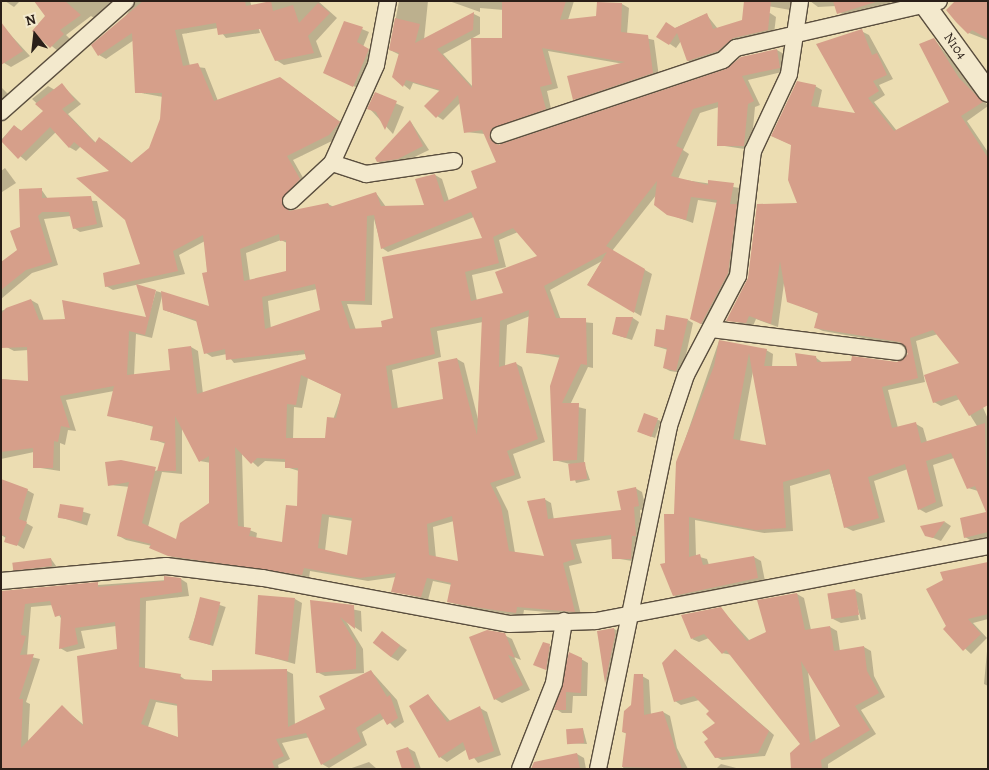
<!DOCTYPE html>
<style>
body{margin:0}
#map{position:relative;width:989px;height:770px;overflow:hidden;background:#ecddb2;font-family:Alegreya,serif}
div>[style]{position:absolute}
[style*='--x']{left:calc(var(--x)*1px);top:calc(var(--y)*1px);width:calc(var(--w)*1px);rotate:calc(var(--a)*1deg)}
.shadow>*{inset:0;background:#0003;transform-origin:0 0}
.building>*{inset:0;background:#d69f8a;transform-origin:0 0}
.roads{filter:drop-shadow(1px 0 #5a4e3e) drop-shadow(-1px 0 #5a4e3e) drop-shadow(0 1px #5a4e3e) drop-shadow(0 -1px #5a4e3e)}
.minor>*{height:16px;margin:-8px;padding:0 8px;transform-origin:8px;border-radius:8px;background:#f3e9cd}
.tertiary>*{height:20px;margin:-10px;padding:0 10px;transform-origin:10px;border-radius:10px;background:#f3e9cd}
span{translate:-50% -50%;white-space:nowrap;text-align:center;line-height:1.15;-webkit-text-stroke:4.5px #f3e9cd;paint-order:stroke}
.street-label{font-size:14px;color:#2a1f18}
.frame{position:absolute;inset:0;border:2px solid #2a1f18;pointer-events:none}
.north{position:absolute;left:10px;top:10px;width:50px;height:50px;-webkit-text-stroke:4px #f3e9cd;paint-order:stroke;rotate:344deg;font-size:14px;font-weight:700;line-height:20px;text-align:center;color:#2a1f18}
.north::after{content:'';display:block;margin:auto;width:18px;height:22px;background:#2a1f18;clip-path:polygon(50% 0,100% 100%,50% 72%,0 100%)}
</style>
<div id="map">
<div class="shadow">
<i style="clip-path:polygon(5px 1px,20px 1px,14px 7px)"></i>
<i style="clip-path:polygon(36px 1px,122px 1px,99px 21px,91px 16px,66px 35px,70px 39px,58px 51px,33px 31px,47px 16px)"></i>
<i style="clip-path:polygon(evenodd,136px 1px,250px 1px,260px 33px,226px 38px,218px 28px,182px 34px,190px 66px,205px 68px,218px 101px,280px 78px,346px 126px,336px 139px,293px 160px,306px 183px,288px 202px,293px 211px,328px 204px,334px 207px,376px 193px,386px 207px,426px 207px,435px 175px,442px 179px,449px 201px,479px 189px,498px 163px,485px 134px,465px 132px,460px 103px,443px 120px,437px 116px,440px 91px,413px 83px,410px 90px,394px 77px,400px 55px,390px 50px,399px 1px,428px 1px,424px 40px,474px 14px,480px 17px,480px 34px,443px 54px,473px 87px,504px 39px,504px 10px,480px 8px,480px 12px,449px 1px,574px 1px,568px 20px,597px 17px,622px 4px,629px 8px,627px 34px,654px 40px,659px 77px,581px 103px,574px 99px,624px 64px,548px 51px,558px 88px,547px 91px,552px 113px,499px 132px,499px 145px,727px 71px,741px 58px,777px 50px,784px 54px,786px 71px,748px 80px,760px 105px,755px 107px,751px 150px,718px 145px,719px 107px,700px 113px,683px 150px,689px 154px,678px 179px,740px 188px,737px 206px,743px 209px,735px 277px,709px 327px,699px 323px,718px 203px,698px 200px,693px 223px,668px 214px,657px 194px,612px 251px,652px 274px,641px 316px,588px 284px,602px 261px,550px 290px,561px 320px,593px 323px,593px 368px,588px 367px,570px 405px,586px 409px,584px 463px,590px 480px,576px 483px,570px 464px,554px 460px,561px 358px,527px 352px,530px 316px,507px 325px,505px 366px,515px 363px,522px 367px,545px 442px,513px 454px,521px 478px,496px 487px,508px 511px,515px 553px,546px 557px,544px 499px,551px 503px,554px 520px,623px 511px,635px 488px,642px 492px,646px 509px,640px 510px,642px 539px,638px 562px,614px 558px,612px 539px,576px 544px,582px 563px,569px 566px,581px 615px,524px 610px,523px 616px,476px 610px,449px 602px,452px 585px,433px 581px,428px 600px,393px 591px,396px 577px,368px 581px,310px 571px,309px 578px,176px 559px,152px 546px,126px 540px,119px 536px,130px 487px,110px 485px,158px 470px,166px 444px,152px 439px,154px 427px,109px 415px,114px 391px,66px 400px,76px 431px,68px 430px,65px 445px,60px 443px,60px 471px,34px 467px,34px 452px,1px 459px,1px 379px,30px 382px,29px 350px,14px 351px,1px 344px,1px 311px,31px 300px,38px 304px,44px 321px,148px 319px,156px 291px,210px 307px,205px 241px,179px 255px,185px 274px,113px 290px,106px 286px,142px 265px,111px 171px,81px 146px,76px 151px,69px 147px,56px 132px,26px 161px,1px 140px,14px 126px,22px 131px,45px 111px,32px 99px,48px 86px,55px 90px,62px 85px,81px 104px,68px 114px,96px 143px,100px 139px,107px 143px,132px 163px,150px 148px,161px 119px,163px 97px,136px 92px,134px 40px,106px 59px,99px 55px,136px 1px,474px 217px,484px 239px,383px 328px,356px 330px,347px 304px,372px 305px,374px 219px,382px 248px,388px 252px,474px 217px,136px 1px,518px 232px,539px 257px,504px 294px,477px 301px,472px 275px,506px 267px,499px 240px,518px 232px,136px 1px,281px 240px,287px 243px,287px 272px,250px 281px,246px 253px,281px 240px,136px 1px,317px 289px,322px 311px,271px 329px,268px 301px,317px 289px,136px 1px,162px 296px,164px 310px,198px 322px,206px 353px,212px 357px,227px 354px,234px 363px,306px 354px,307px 360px,203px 394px,198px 351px,191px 347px,172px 371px,134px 376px,136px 334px,152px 338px,162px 296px,136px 1px,483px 322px,478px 419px,464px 363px,457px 359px,445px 400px,398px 409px,392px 370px,441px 357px,437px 331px,483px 322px,136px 1px,308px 378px,342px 394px,326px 440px,293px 439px,294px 407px,302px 408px,308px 378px,136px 1px,182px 426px,200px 461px,211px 463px,211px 504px,177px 541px,148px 527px,162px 472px,182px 474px,182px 426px,136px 1px,242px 452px,258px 467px,265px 461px,286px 462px,286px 467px,299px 471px,298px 507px,283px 544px,256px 539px,257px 533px,244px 528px,242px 452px,136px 1px,329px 517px,353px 521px,348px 557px,325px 551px,329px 517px,136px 1px,454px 521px,459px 563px,436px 558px,433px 527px,454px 521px)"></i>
<i style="clip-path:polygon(268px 1px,318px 1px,337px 18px,316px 41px,322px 57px,284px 65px,276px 60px)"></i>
<i style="clip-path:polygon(740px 1px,798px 1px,796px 11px)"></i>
<i style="clip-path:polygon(810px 1px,890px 1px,891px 2px,880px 10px,845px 18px,836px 6px,818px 7px)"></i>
<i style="clip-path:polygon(988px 1px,987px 40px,969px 33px,948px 10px)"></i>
<i style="clip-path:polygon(770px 13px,776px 17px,774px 34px,695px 64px,688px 61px,681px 41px,676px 48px,658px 36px,706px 14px,718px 29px)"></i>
<i style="clip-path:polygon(345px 22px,369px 32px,363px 47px,375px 54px,360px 89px,331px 76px)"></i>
<i style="clip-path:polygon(7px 31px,30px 56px,11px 67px,4px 63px)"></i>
<i style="clip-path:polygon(evenodd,861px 31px,869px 35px,893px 79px,879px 85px,885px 95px,874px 102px,897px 131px,951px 103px,934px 39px,988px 106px,967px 121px,988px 152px,988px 390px,938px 334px,916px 341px,925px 382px,888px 390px,898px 428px,916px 424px,923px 428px,927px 442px,977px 426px,960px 399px,941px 406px,934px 402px,966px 368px,988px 419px,988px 537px,972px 541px,965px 537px,961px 519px,988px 513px,978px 491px,968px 488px,954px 458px,933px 465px,943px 506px,926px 513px,919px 509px,908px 469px,874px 481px,885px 522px,853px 531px,845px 527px,830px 474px,790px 486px,793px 531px,764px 533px,695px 520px,696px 556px,707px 559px,709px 565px,754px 557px,761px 561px,765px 581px,681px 599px,674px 595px,666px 564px,676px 515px,677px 463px,719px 341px,766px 350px,773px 354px,772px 367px,798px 367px,815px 357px,823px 363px,898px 363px,910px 354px,903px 345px,823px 331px,816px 328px,819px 314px,788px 301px,784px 283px,778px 327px,756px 319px,753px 326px,727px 320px,799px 204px,792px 145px,772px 136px,815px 86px,822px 90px,818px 108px,857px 115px,818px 44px,861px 31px,753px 371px,767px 447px,740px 441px,753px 371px)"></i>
<i style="clip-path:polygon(1px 87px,13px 99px,1px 110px)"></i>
<i style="clip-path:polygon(375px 94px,404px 107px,393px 134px,369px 108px)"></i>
<i style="clip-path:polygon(411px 122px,429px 150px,404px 162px,378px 162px)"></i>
<i style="clip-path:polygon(5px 168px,16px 183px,2px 192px,1px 171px)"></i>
<i style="clip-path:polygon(41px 189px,48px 199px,97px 201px,103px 227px,80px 232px,74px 228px,71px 216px,44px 219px,58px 265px,32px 273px,1px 299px,1px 263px,18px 250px,22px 228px)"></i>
<i style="clip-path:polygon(633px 318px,639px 322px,632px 340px,613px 334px,617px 319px)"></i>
<i style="clip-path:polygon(688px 320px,693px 323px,682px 373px,670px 371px,664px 368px,668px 350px,655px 346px,665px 331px)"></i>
<i style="clip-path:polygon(645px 415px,661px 421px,655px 438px,642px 433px)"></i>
<i style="clip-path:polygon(27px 490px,34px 494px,26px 523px,33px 527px,24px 549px,1px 535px)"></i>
<i style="left:61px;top:505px;width:31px;height:12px;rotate:17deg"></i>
<i style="clip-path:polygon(945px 522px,951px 526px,941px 541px,926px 535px,922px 527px)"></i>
<i style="clip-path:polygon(51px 559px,59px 570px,21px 574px,14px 569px)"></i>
<i style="clip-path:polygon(988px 563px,988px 619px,973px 623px,987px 638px,971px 654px,944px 629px)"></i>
<i style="clip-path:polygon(evenodd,181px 579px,187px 583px,189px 596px,146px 601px,145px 669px,180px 676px,187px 681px,213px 682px,287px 671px,293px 674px,295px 725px,327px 709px,371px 671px,397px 700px,404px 722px,395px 728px,385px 718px,362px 732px,367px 745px,329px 768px,322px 764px,310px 737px,282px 743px,290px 759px,278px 765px,279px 769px,1px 769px,1px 592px,181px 579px,53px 605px,62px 620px,60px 648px,67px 652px,85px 648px,81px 631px,116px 626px,118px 650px,85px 726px,62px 707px,28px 742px,30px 704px,26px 702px,40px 659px,27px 656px,31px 607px,53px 605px,181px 579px,156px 702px,178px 706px,179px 738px,148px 727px,156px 702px)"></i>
<i style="clip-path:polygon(854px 590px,862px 594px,866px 619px,861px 620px,854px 594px,859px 620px,841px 623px,833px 619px)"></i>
<i style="clip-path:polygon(evenodd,797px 594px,804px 598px,811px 630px,830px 627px,837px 631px,840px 651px,864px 647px,871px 651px,874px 676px,885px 697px,861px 710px,876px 734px,828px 764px,828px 769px,792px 769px,801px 744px,732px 655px,722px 653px,709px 638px,699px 642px,692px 639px,721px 609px,750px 641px,767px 632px,797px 594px,808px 671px,842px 727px,816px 742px,808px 671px)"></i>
<i style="left:201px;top:599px;width:26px;height:41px;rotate:18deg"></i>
<i style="clip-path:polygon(295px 599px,302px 603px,295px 664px,256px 653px)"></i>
<i style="clip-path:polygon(311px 601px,361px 611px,362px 632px,346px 621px,363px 649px,364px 673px,325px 676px,317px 672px)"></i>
<i style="clip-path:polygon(614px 629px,622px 633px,613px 686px,606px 683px,598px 632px)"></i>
<i style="clip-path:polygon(383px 633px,407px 650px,398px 661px,391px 657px)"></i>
<i style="clip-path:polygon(504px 635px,512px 639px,521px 660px,514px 657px,530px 690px,502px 703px,495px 699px)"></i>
<i style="clip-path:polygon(988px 640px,988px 686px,984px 684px)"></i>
<i style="clip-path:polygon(550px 646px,557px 650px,553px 673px,535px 664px)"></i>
<i style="clip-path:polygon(676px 650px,774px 735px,765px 756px,722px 760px,716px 757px,709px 739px,717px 723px,711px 711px,699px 700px,681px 705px,675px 701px)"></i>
<i style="clip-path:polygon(581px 659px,588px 663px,587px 696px,573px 696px,572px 713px,562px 713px,556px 709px)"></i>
<i style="clip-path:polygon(642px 676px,649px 680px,651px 715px,663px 712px,670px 716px,677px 748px,688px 769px,623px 769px,627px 734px,623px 732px)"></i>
<i style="clip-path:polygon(428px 695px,451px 722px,480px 708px,487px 712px,501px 755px,478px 763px,467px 749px,447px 762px,440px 757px)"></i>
<i style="clip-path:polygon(583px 729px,587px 744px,568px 743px)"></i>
<i style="clip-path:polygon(408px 748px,415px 752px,421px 769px,403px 769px)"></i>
<i style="clip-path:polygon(577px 754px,584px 758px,586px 769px,554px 769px)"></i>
<i style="clip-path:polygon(369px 762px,377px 769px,349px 769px)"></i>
<i style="clip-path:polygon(721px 764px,740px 769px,716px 769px)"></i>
</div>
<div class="building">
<i style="clip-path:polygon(34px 1px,65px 1px,81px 15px,60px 30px,64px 34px,50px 48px,32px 31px,45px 16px)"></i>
<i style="clip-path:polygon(evenodd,143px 1px,245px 1px,246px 6px,271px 1px,273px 11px,293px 5px,299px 23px,318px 3px,330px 13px,308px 36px,314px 53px,275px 61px,260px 29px,218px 35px,216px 23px,175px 30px,183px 66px,198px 63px,214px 101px,280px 77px,340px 122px,329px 135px,287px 156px,300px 179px,282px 198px,289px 211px,328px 203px,330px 207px,376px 192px,381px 206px,424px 205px,415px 179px,435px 174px,444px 202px,477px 188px,471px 171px,496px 162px,482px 130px,464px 133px,458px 95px,436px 118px,424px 106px,440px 90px,406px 80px,403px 87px,392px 77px,399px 53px,389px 50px,395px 18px,420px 24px,415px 43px,474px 12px,473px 30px,437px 49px,472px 88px,471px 38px,502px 38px,502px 1px,566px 1px,560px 20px,596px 16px,597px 2px,622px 3px,621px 32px,648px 35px,653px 73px,573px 100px,567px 76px,625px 62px,542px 48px,552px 84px,540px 87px,546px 109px,492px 128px,489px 138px,498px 145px,726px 69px,741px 57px,777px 49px,780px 68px,742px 76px,754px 101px,748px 104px,744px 146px,717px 146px,718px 102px,693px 109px,676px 146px,683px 149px,671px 176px,708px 185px,708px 180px,734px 183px,730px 204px,737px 204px,728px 273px,701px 324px,690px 319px,717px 200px,691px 197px,686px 220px,667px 215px,654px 205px,657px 181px,606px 246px,645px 269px,634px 313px,587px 285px,607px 252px,544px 286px,556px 318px,586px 318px,587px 365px,581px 364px,562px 403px,579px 403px,577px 460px,553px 461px,550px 386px,560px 355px,526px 353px,529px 310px,500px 321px,499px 367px,516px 362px,538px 439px,507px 451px,515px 475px,490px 483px,501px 506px,509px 551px,544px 556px,527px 501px,545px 498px,548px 519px,621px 510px,617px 491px,636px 487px,639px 506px,634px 507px,636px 536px,632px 536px,631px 559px,612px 559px,611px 535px,570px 540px,575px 559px,563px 563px,575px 612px,517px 607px,516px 613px,468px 606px,447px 602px,451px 583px,427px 578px,421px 597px,391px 592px,396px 573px,360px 578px,304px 568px,302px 575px,168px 556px,149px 548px,151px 544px,117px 536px,129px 482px,108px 486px,105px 462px,121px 460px,156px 467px,142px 523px,176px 539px,180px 523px,209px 503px,209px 456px,199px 462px,175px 416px,176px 471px,157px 471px,165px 442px,150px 440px,153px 426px,107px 416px,114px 386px,60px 396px,70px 428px,61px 426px,58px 442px,54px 441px,53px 468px,33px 468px,33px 448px,1px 452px,1px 379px,28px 381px,27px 347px,1px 348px,1px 314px,6px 308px,31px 299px,39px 320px,65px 319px,62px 300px,146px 317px,136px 284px,156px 290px,145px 335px,129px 331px,127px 375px,170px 370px,168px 349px,191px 346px,197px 394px,306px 359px,304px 350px,226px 360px,225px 349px,204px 354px,196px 320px,163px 310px,161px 291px,209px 306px,202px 273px,207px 272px,203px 235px,173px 251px,178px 271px,105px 287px,103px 273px,140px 264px,125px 220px,76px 178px,109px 171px,74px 142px,69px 148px,50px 127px,18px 159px,1px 141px,14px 125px,21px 131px,43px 111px,35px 104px,62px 83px,75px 100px,62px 109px,95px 143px,99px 137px,131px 163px,149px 148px,160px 119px,162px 93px,135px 93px,132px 33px,98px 56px,91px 45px,143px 1px,471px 212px,482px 238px,382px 257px,393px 318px,381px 321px,382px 327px,350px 329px,341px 301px,365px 301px,367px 216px,374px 215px,381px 249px,471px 212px,143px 1px,513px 228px,537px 256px,495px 272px,503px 293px,471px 301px,465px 272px,499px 263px,493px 237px,513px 228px,143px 1px,279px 234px,280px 241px,286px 240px,286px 271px,244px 281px,240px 249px,279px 234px,143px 1px,315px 284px,320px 310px,265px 329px,262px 297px,315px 284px,143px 1px,482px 317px,477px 435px,457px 358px,438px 362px,443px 399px,392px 409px,386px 366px,435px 354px,430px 328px,482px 317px,143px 1px,301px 375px,341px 394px,336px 418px,327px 417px,325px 438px,286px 438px,287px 404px,296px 405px,301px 375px,143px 1px,235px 447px,251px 464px,257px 458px,285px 459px,285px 468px,298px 468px,297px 506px,286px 505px,282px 542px,249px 536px,251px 528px,238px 526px,235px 447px,143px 1px,322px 514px,352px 518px,347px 555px,318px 548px,322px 514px,143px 1px,452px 516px,458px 561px,429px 555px,427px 524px,452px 516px)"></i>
<i style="clip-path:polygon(744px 1px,771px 1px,768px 30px,733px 38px,718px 51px,687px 61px,677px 33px,669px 45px,656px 37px,666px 22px,675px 28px,707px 13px,713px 29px,742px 20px)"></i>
<i style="clip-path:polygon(833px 1px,879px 1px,837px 14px)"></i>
<i style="clip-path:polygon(955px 1px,988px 1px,988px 39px,972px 30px,968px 34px,956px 22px,946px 10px)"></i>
<i style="clip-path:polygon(344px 21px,363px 27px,357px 42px,369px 49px,353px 87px,323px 73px)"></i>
<i style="clip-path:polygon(1px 22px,23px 51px,1px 65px)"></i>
<i style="clip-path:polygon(evenodd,862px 29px,872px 55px,877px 53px,887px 75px,873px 81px,879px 91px,868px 98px,894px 131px,949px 102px,919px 44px,934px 38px,959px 78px,983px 102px,961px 116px,988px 158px,988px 405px,969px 416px,956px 395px,933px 403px,924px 375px,959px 363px,933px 330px,910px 338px,918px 378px,882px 387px,892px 428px,916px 422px,921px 443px,985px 423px,988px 532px,964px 538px,960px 518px,986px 512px,975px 486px,967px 489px,951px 453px,926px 461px,936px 502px,918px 510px,905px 464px,868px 477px,879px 518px,844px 528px,829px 469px,783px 482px,786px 528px,756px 530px,689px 517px,689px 557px,700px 554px,703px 565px,754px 556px,758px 578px,673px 596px,660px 564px,665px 563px,664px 514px,674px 514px,676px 462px,714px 366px,719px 340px,767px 349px,764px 366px,797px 366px,795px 353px,816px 356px,817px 362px,851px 361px,852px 356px,897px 362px,908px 354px,900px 342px,814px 328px,818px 313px,787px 302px,780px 261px,771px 324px,749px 316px,746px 323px,726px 321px,748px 278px,757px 204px,797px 203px,788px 180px,791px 145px,771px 136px,797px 81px,816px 85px,811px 106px,855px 113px,816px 44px,862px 29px,749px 353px,751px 365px,766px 445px,733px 439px,749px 353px)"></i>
<i style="clip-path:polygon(375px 92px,397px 101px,385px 130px,376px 112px,367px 109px)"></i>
<i style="clip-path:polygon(410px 120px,423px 146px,398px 159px,377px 162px,375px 158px)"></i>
<i style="clip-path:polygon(42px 188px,42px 198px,91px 196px,97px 224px,73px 229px,69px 212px,42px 212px,38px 216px,52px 262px,26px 270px,1px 290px,1px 262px,17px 250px,10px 231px,20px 227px,19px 189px)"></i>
<i style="clip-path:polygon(666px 315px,688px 319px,676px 371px,663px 368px,667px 348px,654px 346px,656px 329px,664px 330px)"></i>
<i style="clip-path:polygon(616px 317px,633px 317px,626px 338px,612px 334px)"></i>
<i style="left:644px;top:413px;width:15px;height:20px;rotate:20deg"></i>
<i style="left:585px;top:462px;width:17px;height:17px;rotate:83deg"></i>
<i style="clip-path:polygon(1px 479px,28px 489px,19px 519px,27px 522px,17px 546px,4px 542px,6px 536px,1px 535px)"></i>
<i style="left:60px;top:504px;width:24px;height:14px;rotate:9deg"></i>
<i style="clip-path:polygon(945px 521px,933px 538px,925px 536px,920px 526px)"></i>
<i style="left:51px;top:558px;width:8px;height:39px;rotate:83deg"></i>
<i style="clip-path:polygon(988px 562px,988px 614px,968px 619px,981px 634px,963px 651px,943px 629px,946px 626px,926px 589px,943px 580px,940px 572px)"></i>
<i style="clip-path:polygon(evenodd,164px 576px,181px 578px,182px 592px,140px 598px,139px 667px,181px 674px,180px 679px,212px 681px,212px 670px,287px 669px,288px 727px,325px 709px,319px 696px,371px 670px,387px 697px,390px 695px,398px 718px,387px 725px,380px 713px,356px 728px,361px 741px,321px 765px,306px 733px,276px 739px,284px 756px,272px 761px,275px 769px,1px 769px,1px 591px,98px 582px,98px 587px,164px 581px,164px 576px,50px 601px,55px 617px,61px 615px,59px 649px,78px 644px,75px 628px,115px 622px,117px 649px,77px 656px,83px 726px,62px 705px,21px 748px,23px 699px,19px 699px,34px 654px,20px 655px,26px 636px,21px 635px,25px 604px,50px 601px,164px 576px,150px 699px,177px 704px,178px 737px,141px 724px,150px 699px)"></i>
<i style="left:855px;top:589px;width:26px;height:28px;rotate:81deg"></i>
<i style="clip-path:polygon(evenodd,797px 593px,805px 630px,830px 626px,834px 651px,864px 646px,867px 671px,879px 693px,855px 706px,870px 730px,821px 760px,822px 769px,791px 769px,790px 753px,800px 744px,726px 650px,722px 654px,704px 634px,691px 639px,681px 615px,721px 607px,747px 641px,766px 632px,757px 600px,797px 593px,801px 661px,840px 726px,810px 743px,801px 661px)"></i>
<i style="clip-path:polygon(258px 595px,295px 598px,288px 661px,255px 654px)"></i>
<i style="left:200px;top:597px;width:21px;height:44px;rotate:14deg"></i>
<i style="clip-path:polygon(310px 600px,354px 605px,355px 629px,340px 617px,356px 644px,356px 669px,316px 673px)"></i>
<i style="clip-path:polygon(614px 628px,615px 635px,605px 683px,597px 631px)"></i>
<i style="clip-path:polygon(487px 630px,505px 633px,515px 658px,508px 655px,523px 685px,494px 700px,469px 637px)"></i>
<i style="left:382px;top:631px;width:23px;height:15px;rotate:38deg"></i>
<i style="clip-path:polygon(543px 642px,550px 644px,546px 670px,533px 665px)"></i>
<i style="clip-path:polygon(675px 649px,769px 731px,758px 753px,715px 758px,704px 742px,708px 739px,702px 732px,715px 723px,706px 714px,709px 711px,694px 696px,674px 702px,662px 663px)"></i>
<i style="clip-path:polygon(569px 652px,582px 658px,581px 693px,566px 692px,566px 710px,554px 710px)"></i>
<i style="clip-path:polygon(634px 674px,643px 674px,644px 715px,663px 711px,682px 769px,622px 767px,626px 733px,622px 732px,624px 711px,631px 705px)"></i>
<i style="clip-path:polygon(428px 694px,447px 722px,480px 706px,494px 751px,469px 760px,463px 742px,439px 758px,409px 706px)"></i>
<i style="left:583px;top:728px;width:15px;height:17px;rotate:86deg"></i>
<i style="clip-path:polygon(408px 747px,416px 769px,402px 769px,396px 751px)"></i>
<i style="clip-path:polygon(577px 753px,580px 769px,531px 769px,534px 762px)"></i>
</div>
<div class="roads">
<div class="minor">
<i style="--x:1;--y:112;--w:167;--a:-41.6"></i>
<i style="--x:499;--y:135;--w:236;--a:-18.5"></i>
<i style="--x:723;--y:60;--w:18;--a:-43"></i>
<i style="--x:736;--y:48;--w:208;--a:-13"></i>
<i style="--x:332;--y:163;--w:36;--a:18"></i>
<i style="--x:366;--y:174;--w:89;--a:-8.4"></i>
<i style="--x:291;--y:201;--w:56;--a:-42.8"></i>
<i style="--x:332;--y:163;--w:107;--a:-65.8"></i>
<i style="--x:376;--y:65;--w:65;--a:-79.4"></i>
<i style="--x:711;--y:329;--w:188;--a:7"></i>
<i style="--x:1;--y:581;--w:166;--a:-5.2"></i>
<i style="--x:166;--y:566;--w:98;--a:7.1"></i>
<i style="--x:263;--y:578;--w:250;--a:10.6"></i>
<i style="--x:509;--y:624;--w:87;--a:-2"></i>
<i style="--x:596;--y:621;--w:399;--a:-10.8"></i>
<i style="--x:520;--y:769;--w:92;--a:-68.4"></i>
<i style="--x:554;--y:683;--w:63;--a:-80.8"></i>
<i style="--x:598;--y:769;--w:350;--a:-78.3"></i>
<i style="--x:669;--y:426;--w:54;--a:-71.6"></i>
<i style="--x:686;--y:375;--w:112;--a:-62.3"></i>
<i style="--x:738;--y:276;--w:126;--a:-83.2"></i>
<i style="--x:753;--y:151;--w:85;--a:-64.9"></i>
<i style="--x:789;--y:74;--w:74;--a:-81.4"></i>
</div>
<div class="tertiary">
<i style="--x:922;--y:1;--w:112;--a:54"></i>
</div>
</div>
<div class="street-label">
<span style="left:955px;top:46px;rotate:54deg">N104</span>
</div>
<div class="frame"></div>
<div class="north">N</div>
</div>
